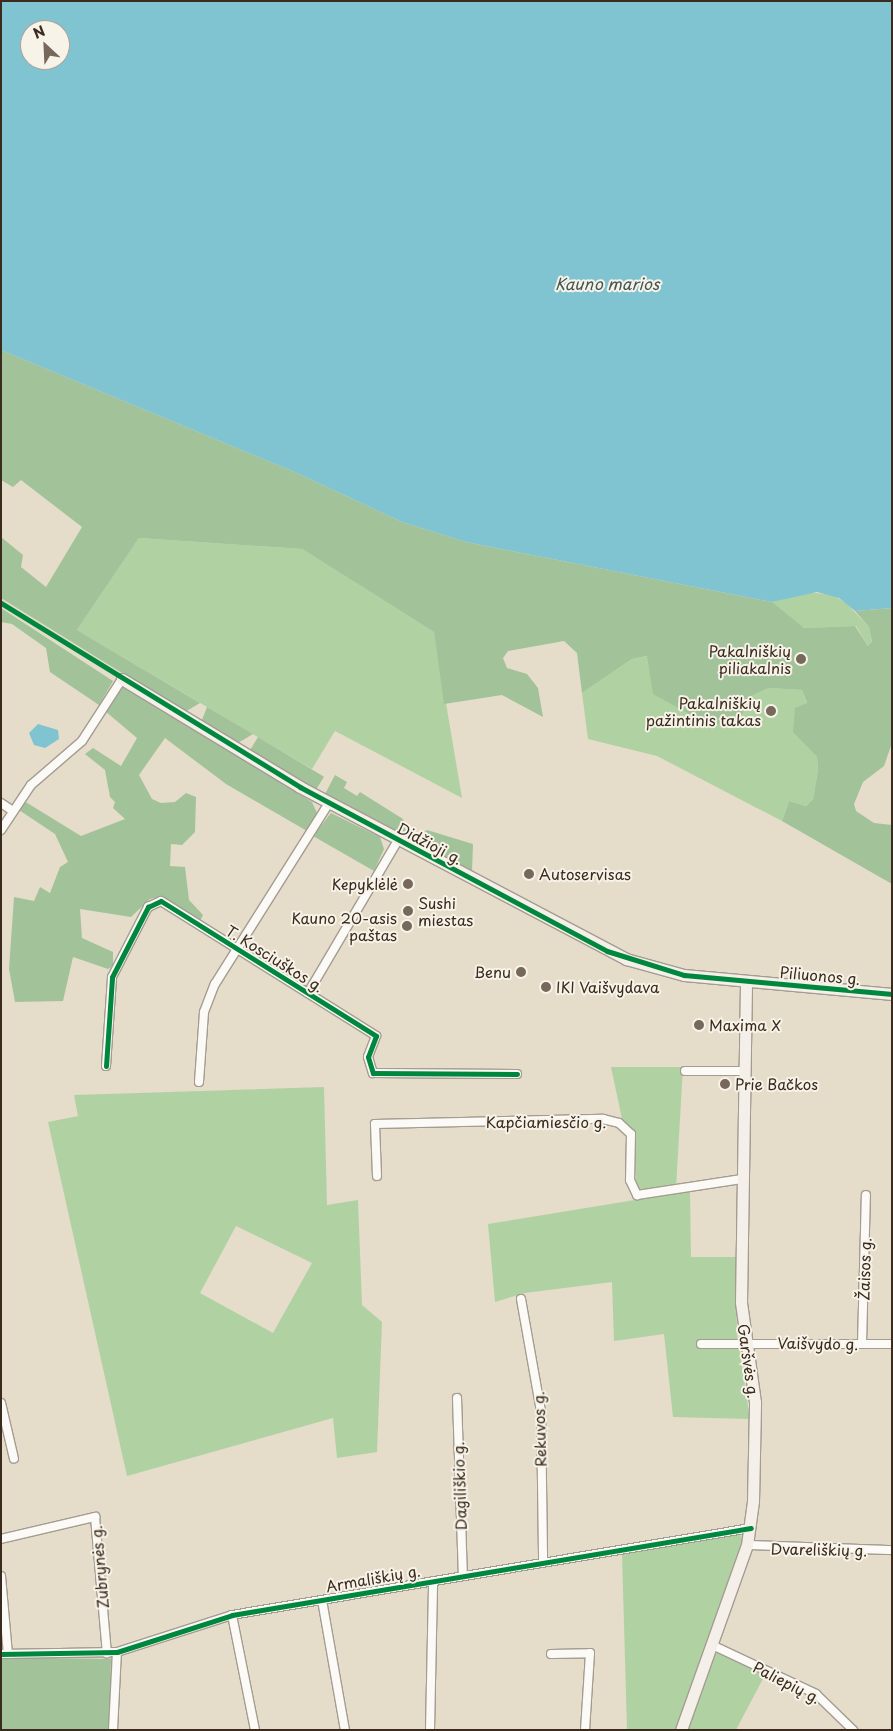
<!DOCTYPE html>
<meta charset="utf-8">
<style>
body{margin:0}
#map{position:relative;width:893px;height:1731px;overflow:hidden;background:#e5dcca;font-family:"Playpen Sans",sans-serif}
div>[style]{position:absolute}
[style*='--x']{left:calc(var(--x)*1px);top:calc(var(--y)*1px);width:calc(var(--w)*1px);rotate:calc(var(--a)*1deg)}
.green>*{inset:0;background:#b0d2a3}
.forest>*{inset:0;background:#a2c399;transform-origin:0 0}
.water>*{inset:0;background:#80c4d1}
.roads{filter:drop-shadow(1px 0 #a49c91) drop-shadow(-1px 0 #a49c91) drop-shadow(0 1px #a49c91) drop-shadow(0 -1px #a49c91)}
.minor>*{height:8px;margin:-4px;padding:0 4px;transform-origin:4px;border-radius:4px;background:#fbfaf7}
.secondary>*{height:11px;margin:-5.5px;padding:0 5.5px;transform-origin:5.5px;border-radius:5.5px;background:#f4f0e9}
.cycleway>*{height:5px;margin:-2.5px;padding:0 2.5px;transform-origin:2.5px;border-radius:2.5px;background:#00873e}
.dots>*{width:14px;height:14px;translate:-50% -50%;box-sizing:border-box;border:2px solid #f7f3e8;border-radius:50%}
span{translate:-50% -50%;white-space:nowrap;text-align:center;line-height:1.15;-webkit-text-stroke:4px #f7f3e8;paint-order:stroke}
.poi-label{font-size:15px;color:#3b2a1e}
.right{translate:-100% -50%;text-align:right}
.left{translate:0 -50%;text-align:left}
.street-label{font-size:15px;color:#3b2a1e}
.water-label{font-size:16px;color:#435555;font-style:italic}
.frame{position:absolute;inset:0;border:2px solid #3b2a1e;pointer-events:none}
.north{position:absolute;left:20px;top:20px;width:50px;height:50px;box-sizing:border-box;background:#f7f3e8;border:1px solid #aca397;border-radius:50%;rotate:335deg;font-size:14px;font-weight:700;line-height:20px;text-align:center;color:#3b2a1e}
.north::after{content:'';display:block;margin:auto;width:18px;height:22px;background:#76685a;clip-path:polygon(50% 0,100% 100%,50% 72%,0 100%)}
</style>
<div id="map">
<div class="green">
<i style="clip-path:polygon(139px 538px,302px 549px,434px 632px,462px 798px,335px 731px,312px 769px,77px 630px)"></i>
<i style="clip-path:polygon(807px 592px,833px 595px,847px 604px,869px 627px,872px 643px,868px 646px,856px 626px,804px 628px,773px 606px,772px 602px)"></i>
<i style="clip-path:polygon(648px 656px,741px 717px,751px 696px,769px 688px,802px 690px,807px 704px,803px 742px,817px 757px,818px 770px,813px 799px,806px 806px,789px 801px,782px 821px,657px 756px,588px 739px,582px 693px,632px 659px)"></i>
<i style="clip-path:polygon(611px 1067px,683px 1067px,676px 1188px,643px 1194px,636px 1189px,635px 1137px,622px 1119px)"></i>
<i style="clip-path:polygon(evenodd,324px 1087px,327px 1205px,358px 1200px,362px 1305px,382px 1322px,377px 1452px,337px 1458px,333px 1418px,127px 1476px,48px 1122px,78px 1116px,74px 1095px,324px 1087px,236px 1226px,312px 1263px,273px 1333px,200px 1293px,236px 1226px)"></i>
<i style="clip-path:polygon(690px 1191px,691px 1257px,736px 1257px,737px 1334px,750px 1419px,673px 1417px,664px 1334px,614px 1341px,612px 1282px,525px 1293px,495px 1302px,488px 1224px)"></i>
<i style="clip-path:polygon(739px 1534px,744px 1539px,675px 1730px,627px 1730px,622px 1554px)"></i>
<i style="clip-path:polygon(713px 1651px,766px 1673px,736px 1730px,686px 1730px)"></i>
</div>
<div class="forest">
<i style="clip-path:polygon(1px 350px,297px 473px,402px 522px,466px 542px,772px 602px,804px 628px,855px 626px,868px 646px,872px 642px,869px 627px,855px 611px,892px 608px,892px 743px,884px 766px,863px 782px,854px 804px,856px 811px,874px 823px,892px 825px,892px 884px,782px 821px,789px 801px,806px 806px,813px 799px,818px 770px,817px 757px,793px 732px,795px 708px,807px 703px,802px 690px,769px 688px,751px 696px,741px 717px,711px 726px,653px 694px,647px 656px,632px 659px,582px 693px,577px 653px,564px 641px,508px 651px,503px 658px,507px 668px,527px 674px,538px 688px,543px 717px,502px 695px,444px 704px,434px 632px,302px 549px,139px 538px,77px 630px,200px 703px,185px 712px,1px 598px,1px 537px,23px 555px,21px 567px,46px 587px,82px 527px,21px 480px,13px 487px,1px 480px)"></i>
<i style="clip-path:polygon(1px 608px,113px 681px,99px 705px,50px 672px,46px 648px,12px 624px,1px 622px)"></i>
<i style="clip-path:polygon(122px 686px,312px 802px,317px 813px,307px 831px,226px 784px,165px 738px,139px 775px,152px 799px,161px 803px,175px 802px,186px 793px,196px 797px,195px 832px,182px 845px,171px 844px,170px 866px,185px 867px,189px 900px,203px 915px,200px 921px,159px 897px,150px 899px,131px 917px,80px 909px,82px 938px,113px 952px,113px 966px,108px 969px,73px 957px,63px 1001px,15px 1002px,9px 969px,14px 897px,34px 901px,40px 887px,50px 893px,60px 867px,68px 862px,55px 834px,19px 810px,24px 801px,81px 836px,125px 819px,113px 808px,115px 802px,110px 797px,105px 770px,85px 754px,93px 748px,121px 766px,137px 738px,105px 711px)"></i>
<i style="clip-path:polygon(207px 707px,253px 734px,238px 743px,202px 720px)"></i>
<i style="left:258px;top:737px;width:77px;height:16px;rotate:31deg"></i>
<i style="clip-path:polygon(335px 775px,347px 782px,344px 788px,357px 796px,360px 792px,403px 819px,407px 835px,402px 836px,325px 794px)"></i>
<i style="clip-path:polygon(331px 813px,380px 837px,384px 849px,374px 871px,313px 836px)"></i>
<i style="clip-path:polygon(427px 830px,473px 844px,472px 871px,414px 841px)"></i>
<i style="left:1px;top:1657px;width:110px;height:73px;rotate:1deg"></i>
</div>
<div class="water">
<i style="clip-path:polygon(evenodd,1px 1px,892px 1px,892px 608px,855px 611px,839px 598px,817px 592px,772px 602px,466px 542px,402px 522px,297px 473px,1px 350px,1px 1px,30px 30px,60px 30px,60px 60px,30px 60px,30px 30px)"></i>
<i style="clip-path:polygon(38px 724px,58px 730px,59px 739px,45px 748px,34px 745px,29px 733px)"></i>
</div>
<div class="roads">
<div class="minor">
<i style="--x:1;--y:803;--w:14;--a:34"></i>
<i style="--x:1;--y:830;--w:54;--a:-56.3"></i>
<i style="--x:31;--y:785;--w:67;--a:-40.8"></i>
<i style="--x:82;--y:741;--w:74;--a:-57.2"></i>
<i style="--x:308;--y:993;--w:178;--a:-59.5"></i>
<i style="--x:106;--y:1066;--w:89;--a:-86.1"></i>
<i style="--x:112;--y:977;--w:79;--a:-62.8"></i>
<i style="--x:148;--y:907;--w:14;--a:-25"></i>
<i style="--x:161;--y:901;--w:254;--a:32.1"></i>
<i style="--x:376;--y:1036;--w:22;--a:111"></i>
<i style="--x:368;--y:1057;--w:17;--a:73"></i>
<i style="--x:373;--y:1073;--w:144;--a:0.4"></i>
<i style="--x:685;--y:1071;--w:59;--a:0"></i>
<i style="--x:199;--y:1082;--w:70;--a:-85.9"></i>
<i style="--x:204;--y:1012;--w:30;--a:-69"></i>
<i style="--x:215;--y:984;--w:214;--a:-57.8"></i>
<i style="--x:377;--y:1176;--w:52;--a:-92.2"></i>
<i style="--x:375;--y:1124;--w:228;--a:-1.3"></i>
<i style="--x:603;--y:1119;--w:16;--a:14"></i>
<i style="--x:619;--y:1123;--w:16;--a:43"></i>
<i style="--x:631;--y:1134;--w:46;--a:91.2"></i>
<i style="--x:630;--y:1180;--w:17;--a:65"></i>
<i style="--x:637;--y:1195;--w:106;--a:-8.7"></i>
<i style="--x:521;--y:1299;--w:114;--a:79.9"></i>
<i style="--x:541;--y:1411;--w:150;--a:89.2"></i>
<i style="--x:701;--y:1344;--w:191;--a:0"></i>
<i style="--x:862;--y:1344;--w:149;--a:-88.5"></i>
<i style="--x:457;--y:1398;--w:177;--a:88.1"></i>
<i style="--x:1;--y:1403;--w:57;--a:76.9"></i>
<i style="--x:1;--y:1539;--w:97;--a:-13.2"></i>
<i style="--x:95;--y:1517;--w:137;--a:85"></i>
<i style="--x:747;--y:1545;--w:145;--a:2"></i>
<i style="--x:1;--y:1576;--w:78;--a:84.9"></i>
<i style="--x:322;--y:1600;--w:132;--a:80"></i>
<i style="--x:232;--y:1615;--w:117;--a:78.7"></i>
<i style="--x:712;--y:1645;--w:115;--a:25.2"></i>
<i style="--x:816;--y:1694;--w:52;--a:44.2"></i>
<i style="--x:1;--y:1654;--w:116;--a:-1"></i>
<i style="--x:117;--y:1652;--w:121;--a:-17.8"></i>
<i style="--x:232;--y:1615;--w:526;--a:-9.52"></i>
<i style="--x:551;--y:1654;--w:39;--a:-1"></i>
<i style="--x:590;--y:1653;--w:77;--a:93.7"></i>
<i style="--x:113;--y:1730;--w:78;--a:-87.1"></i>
<i style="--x:430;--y:1730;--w:149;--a:-88.8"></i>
</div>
<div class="secondary">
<i style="--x:122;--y:679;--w:208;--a:31.2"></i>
<i style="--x:300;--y:787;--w:369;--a:27.8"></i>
<i style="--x:626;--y:959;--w:60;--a:15.4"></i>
<i style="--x:684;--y:975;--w:209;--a:5.2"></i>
<i style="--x:681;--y:1730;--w:196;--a:-70.4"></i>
<i style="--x:747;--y:1545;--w:44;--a:-82.2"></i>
<i style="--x:753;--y:1501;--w:99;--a:-88.8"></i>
<i style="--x:755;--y:1402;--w:101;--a:-98"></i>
<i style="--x:741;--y:1302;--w:321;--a:-89.1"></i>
</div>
</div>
<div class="cycleway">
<i style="--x:1;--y:603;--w:351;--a:31.6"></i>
<i style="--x:300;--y:787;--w:348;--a:28.1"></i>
<i style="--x:607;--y:951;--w:81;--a:17.3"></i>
<i style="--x:684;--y:975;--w:209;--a:5.2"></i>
<i style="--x:106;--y:1066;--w:89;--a:-86.1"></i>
<i style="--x:112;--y:977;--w:79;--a:-62.8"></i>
<i style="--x:148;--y:907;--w:14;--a:-25"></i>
<i style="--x:161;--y:901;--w:254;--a:32.1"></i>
<i style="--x:376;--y:1036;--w:22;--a:111"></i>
<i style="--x:368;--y:1057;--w:17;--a:73"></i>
<i style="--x:373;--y:1073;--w:144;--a:0.4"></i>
<i style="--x:1;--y:1654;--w:116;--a:-1"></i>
<i style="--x:117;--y:1652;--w:121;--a:-17.8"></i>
<i style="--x:232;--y:1615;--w:526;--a:-9.52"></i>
</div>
<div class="dots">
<i style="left:801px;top:659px;background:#76685a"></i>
<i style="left:771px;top:711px;background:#76685a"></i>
<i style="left:529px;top:874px;background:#76685a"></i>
<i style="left:408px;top:884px;background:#76685a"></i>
<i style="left:408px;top:911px;background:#76685a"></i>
<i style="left:407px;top:926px;background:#76685a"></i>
<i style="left:521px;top:972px;background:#76685a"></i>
<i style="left:546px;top:987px;background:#76685a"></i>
<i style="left:699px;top:1025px;background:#76685a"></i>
<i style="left:725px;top:1084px;background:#76685a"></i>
</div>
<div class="poi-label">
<span class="right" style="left:791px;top:659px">Pakalniškių<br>piliakalnis</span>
<span class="right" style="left:761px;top:711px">Pakalniškių<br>pažintinis takas</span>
<span class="left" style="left:539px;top:874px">Autoservisas</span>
<span class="right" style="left:398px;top:884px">Kepyklėlė</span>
<span class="left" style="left:418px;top:911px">Sushi<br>miestas</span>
<span class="right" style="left:397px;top:926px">Kauno 20-asis<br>paštas</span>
<span class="right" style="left:511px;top:972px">Benu</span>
<span class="left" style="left:556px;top:987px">IKI Vaišvydava</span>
<span class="left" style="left:709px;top:1025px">Maxima X</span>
<span class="left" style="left:735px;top:1084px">Prie Bačkos</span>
</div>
<div class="street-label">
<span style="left:430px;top:843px;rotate:28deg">Didžioji g.</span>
<span style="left:275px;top:958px;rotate:32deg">T. Kosciuškos g.</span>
<span style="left:820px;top:975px;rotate:5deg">Piliuonos g.</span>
<span style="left:546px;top:1122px">Kapčiamiesčio g.</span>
<span style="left:864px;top:1269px;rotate:-88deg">Žaisos g.</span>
<span style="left:818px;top:1343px;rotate:1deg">Vaišvydo g.</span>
<span style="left:749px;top:1361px;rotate:82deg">Garšvės g.</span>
<span style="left:539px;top:1429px;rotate:-92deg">Rekuvos g.</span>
<span style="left:459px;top:1486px;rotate:-92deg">Dagiliškio g.</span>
<span style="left:819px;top:1549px;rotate:1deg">Dvareliškių g.</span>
<span style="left:99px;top:1567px;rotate:-95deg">Zubrynės g.</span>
<span style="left:373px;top:1578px;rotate:-10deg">Armališkių g.</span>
<span style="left:787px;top:1682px;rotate:27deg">Paliepių g.</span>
</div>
<div class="water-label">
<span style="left:607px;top:283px">Kauno marios</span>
</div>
<div class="frame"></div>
<div class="north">N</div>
</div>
